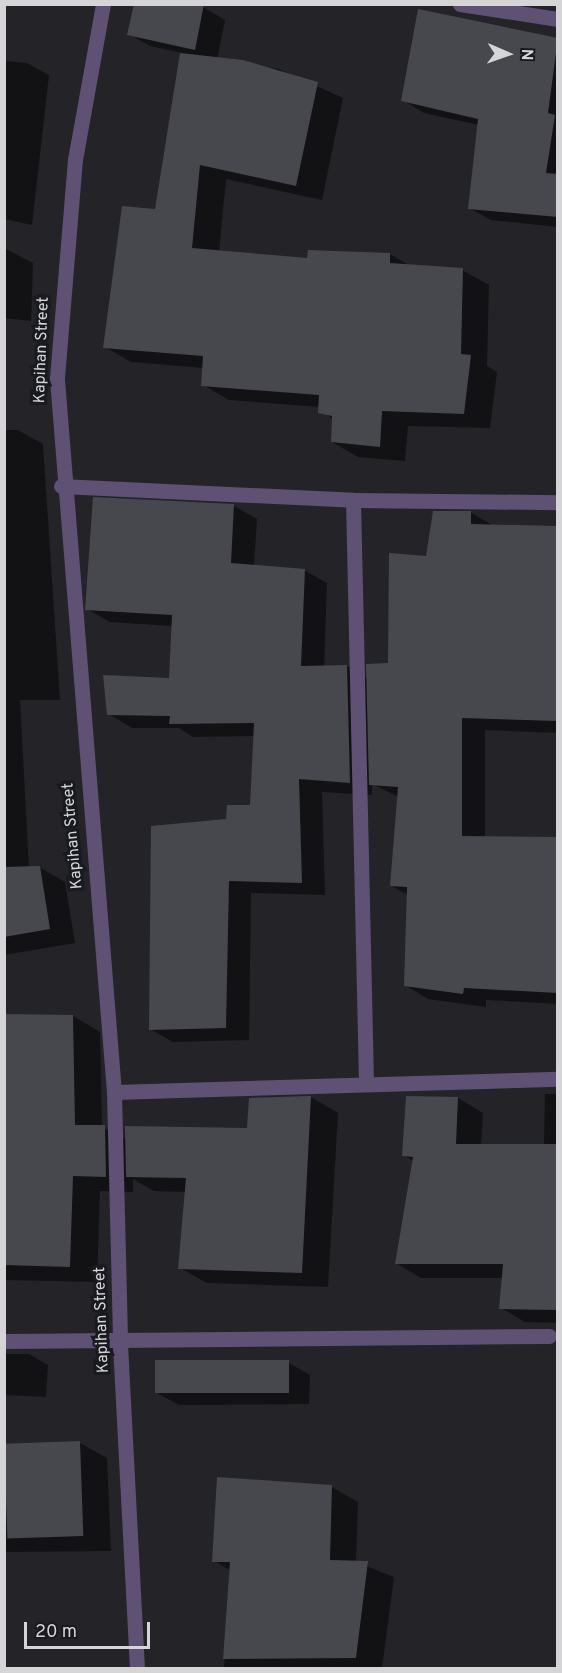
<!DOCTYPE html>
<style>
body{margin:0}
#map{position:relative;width:562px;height:1673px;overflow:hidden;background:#232328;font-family:Overpass,sans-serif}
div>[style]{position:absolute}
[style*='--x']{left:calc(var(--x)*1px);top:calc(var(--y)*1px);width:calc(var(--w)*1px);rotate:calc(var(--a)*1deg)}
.shadow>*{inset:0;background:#0007}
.building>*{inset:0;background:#47484e;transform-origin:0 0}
.minor>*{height:15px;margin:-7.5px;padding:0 7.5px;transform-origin:7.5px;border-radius:7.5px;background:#5e5173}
span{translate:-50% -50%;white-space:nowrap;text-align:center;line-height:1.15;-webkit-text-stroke:6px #191a1f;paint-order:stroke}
.street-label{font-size:16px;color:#d5d5d8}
.frame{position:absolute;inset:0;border:6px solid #d5d5d8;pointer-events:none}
.north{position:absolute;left:478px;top:24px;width:60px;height:60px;-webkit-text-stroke:4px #191a1f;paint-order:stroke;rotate:92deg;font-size:16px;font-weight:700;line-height:24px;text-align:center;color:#d5d5d8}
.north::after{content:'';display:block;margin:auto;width:21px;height:27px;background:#d5d5d8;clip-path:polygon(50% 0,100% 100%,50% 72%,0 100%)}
.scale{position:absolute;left:24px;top:1622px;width:126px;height:27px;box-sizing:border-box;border:3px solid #d5d5d8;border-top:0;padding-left:8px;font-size:18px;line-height:21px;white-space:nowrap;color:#d5d5d8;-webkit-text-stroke:4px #191a1f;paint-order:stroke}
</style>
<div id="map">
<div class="shadow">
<i style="clip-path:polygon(203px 7px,225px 20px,217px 60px,279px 69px,343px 98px,322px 200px,226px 179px,219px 252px,309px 260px,390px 254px,410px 266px,462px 270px,489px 285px,487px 366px,497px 372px,490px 428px,408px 426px,405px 461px,358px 457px,332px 442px,333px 420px,320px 407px,229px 400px,203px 385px,204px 368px,131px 362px,105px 347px,156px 211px,182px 53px,150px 46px,129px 34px)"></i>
<i style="clip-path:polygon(558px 40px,558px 227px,491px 220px,469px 208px,479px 125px,424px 113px,403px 100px)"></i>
<i style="clip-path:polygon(4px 61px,27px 63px,49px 75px,32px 225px,4px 219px)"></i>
<i style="clip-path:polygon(4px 248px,33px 263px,31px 321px,4px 318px)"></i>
<i style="clip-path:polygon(4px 430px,18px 430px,43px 444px,60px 700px,20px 700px,29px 868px,39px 867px,65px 882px,75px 943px,4px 955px)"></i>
<i style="clip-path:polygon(234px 506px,257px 519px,254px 566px,304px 570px,327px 583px,324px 667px,347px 666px,368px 679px,389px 664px,428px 558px,470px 512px,494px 526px,558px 527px,558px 733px,485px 730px,485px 838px,558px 839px,558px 1004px,486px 1000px,486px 1007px,428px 999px,405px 985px,408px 895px,392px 886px,399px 797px,372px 784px,372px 795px,322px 792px,325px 895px,251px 893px,249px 1040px,173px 1042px,150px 1029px,228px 820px,251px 806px,255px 736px,193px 737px,179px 728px,132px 728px,109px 714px,171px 680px,173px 626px,110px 622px,87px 609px)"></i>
<i style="clip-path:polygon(4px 1015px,73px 1016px,100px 1032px,102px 1127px,126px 1139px,248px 1130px,250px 1099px,311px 1097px,338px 1113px,328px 1287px,207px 1283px,180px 1268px,186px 1192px,154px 1191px,133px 1179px,133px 1192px,100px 1191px,97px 1282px,4px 1280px)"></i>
<i style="clip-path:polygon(545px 1094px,558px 1094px,558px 1323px,525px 1322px,501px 1308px,504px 1278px,421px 1278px,396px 1263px,414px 1161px,403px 1155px,407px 1097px,458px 1098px,483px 1113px,481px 1145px,544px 1145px)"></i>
<i style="clip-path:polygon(4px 1354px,29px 1354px,48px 1365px,46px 1397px,4px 1395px)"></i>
<i style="clip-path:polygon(289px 1363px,310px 1375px,309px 1404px,179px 1405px,157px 1393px)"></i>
<i style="clip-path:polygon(80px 1443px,107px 1458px,111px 1551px,4px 1552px,4px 1448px)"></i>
<i style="clip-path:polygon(332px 1487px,358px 1502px,356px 1562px,394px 1577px,382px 1668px,224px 1668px,231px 1571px,214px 1561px)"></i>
</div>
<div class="building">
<i style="clip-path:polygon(134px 4px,204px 4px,195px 50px,127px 35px)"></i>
<i style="clip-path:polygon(418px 9px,558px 38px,548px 113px,555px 115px,546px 173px,558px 174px,558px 217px,468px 209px,478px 119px,401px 101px)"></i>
<i style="clip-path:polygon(180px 53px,243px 60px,318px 82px,296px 186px,200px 165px,192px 248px,307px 258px,308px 250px,390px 253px,390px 263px,463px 268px,461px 354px,471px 355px,464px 414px,382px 411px,380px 447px,331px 442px,332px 416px,318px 413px,319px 395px,201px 386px,203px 356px,103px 348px,122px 206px,155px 209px)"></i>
<i style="clip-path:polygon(93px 497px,234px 504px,231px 563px,305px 569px,301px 666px,347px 665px,350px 783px,299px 779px,302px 883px,229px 881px,226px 1028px,149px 1030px,151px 826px,226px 819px,227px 805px,250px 805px,254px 723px,169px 724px,170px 716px,107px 715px,103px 675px,169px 678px,172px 615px,85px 610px)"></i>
<i style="clip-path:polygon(433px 511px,471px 511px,471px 524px,558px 526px,558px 721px,462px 718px,462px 836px,558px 837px,558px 993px,464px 988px,463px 994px,404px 986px,407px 887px,390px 886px,398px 787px,369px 785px,366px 664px,388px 663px,389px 553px,426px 556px)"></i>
<i style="clip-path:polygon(40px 866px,50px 929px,4px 937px,4px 867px)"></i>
<i style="clip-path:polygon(4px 1014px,73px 1015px,75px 1125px,105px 1125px,106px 1177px,73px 1176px,70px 1267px,4px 1265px)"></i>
<i style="clip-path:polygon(311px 1096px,302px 1273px,178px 1269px,186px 1178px,126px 1177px,125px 1126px,247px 1128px,249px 1098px)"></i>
<i style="clip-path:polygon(406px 1096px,458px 1097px,456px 1144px,558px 1144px,558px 1310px,499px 1309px,503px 1264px,395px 1264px,413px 1157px,402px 1156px)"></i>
<i style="left:155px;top:1360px;width:134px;height:33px"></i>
<i style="left:80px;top:1441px;width:95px;height:76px;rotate:88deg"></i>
<i style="clip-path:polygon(217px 1477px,332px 1485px,330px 1560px,368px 1561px,356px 1658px,223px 1659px,230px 1562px,212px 1562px)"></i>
</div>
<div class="minor">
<i style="--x:103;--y:4;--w:158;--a:100.2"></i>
<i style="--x:75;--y:159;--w:221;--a:94.7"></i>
<i style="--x:57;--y:379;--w:715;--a:85.43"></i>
<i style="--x:114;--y:1092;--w:252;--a:88.6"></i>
<i style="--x:120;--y:1344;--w:324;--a:87"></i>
<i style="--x:460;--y:4;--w:99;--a:8.7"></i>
<i style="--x:61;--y:486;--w:292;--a:2.7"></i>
<i style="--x:353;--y:500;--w:205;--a:0.6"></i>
<i style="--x:353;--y:500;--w:581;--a:88.72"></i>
<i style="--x:114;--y:1092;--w:444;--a:-1.7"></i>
<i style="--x:4;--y:1341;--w:545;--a:-0.53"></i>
</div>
<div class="street-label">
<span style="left:42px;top:350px;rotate:-88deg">Kapihan Street</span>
<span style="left:73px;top:836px;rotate:-95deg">Kapihan Street</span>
<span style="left:102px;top:1320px;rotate:-92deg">Kapihan Street</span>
</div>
<div class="frame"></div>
<div class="north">N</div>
<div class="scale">20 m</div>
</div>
